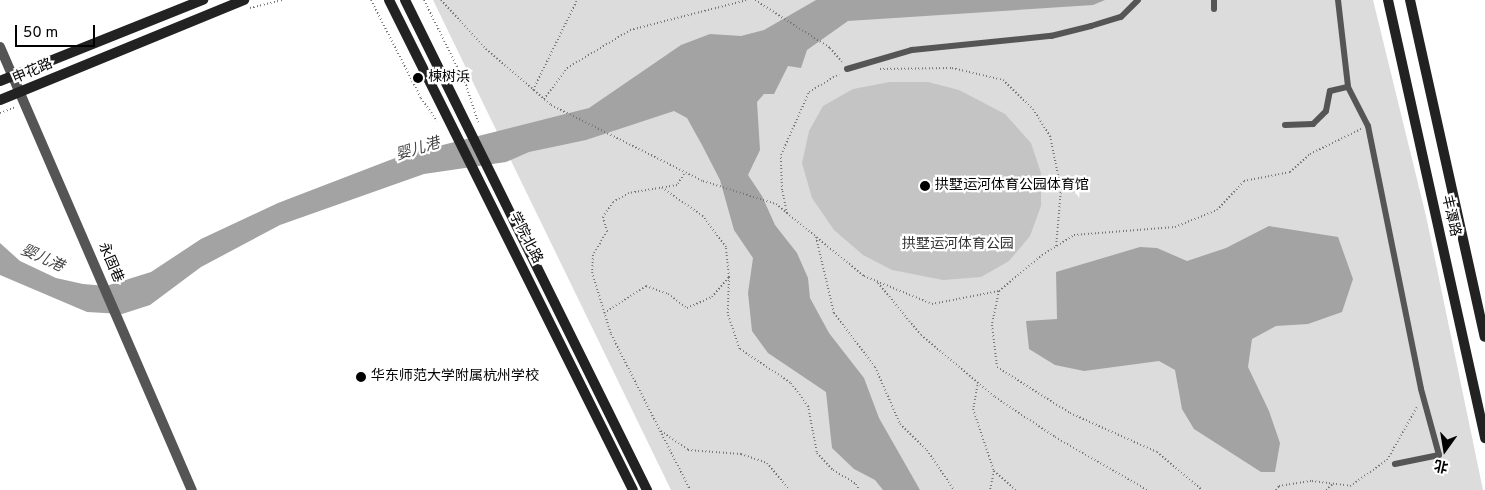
<!DOCTYPE html>
<meta charset="utf-8">
<style>
body{margin:0}
#map{position:relative;width:1485px;height:490px;overflow:hidden;background:#fff;font-family:Overpass,"Noto Sans SC",sans-serif}
div>[style]{position:absolute}
[style*='--x']{left:calc(var(--x)*1px);top:calc(var(--y)*1px);width:calc(var(--w)*1px);rotate:calc(var(--a)*1deg)}
.green>*{inset:0;background:#dcdcdc}
.water>*{inset:0;background:#a3a3a3}
.building>*{inset:0;background:#c4c4c4}
.path>*{height:2px;margin-top:-1px;transform-origin:0;background:repeating-linear-gradient(90deg,#777 0 1px,transparent 0 3.5px)}
.service>*{height:6px;margin:-3px;padding:0 3px;transform-origin:3px;border-radius:3px;background:#555}
.tertiary>*{height:10px;margin:-5px;padding:0 5px;transform-origin:5px;border-radius:5px;background:#555}
.secondary>*{height:10px;margin:-5px;padding:0 5px;transform-origin:5px;border-radius:5px;background:#222}
.dots>*{width:14px;height:14px;translate:-50% -50%;box-sizing:border-box;border:2px solid #fff;border-radius:50%}
span{translate:-50% -50%;white-space:nowrap;text-align:center;line-height:1.15;-webkit-text-stroke:4.5px #fff;paint-order:stroke}
.street-label{font-size:14px;color:#000}
.poi-label{font-size:14px;color:#000}
.left{translate:0 -50%;text-align:left}
.park-label{font-size:14px;color:#333}
.water-label{font-size:15px;color:#444;font-style:italic}
.north{position:absolute;left:1420px;top:425px;width:50px;height:50px;-webkit-text-stroke:4px #fff;paint-order:stroke;rotate:193deg;font-size:14px;font-weight:700;line-height:20px;text-align:center;color:#000}
.north::after{content:'';display:block;margin:auto;width:18px;height:22px;background:#000;clip-path:polygon(50% 0,100% 100%,50% 72%,0 100%)}
.scale{position:absolute;left:15px;top:25px;width:80px;height:22px;box-sizing:border-box;border:2px solid #000;border-top:0;padding-left:6px;font-size:15px;line-height:18px;white-space:nowrap;color:#000;-webkit-text-stroke:4px #fff;paint-order:stroke}
</style>
<div id="map">
<div class="green">
<i style="clip-path:polygon(433px 0,1373px 0,1426px 216px,1483px 490px,671px 490px)"></i>
</div>
<div class="water">
<i style="clip-path:polygon(816px 0,1105px 0,1093px 5px,848px 21px,807px 50px,801px 68px,788px 66px,774px 94px,764px 94px,757px 102px,760px 150px,748px 175px,762px 196px,775px 225px,797px 253px,808px 278px,810px 298px,829px 333px,864px 378px,879px 418px,920px 490px,883px 490px,875px 480px,854px 469px,832px 448px,826px 392px,768px 353px,752px 331px,748px 293px,753px 258px,734px 230px,720px 180px,702px 145px,687px 118px,674px 111px,586px 140px,529px 152px,506px 162px,424px 174px,280px 225px,201px 267px,150px 305px,122px 314px,87px 312px,0 275px,0 243px,20px 261px,56px 278px,83px 284px,106px 286px,151px 272px,201px 239px,278px 203px,403px 155px,589px 108px,681px 45px,710px 34px,741px 36px,764px 30px)"></i>
<i style="clip-path:polygon(1269px 226px,1338px 237px,1353px 279px,1342px 312px,1308px 324px,1276px 326px,1252px 339px,1248px 367px,1269px 411px,1280px 443px,1275px 472px,1261px 472px,1194px 429px,1182px 409px,1175px 370px,1159px 361px,1084px 371px,1055px 365px,1029px 349px,1026px 321px,1057px 319px,1056px 272px,1140px 247px,1157px 248px,1187px 261px,1226px 248px)"></i>
</div>
<div class="building">
<i style="clip-path:polygon(890px 82px,928px 82px,959px 90px,1005px 114px,1031px 143px,1041px 173px,1041px 206px,1030px 236px,1009px 261px,981px 277px,943px 280px,892px 270px,863px 255px,834px 230px,812px 198px,802px 163px,809px 131px,823px 106px,853px 89px)"></i>
</div>
<div class="path">
<i style="--x:371;--y:0;--w:110;--a:63"></i>
<i style="--x:421;--y:98;--w:28;--a:55"></i>
<i style="--x:424;--y:0;--w:95;--a:63.7"></i>
<i style="--x:466;--y:85;--w:39;--a:72"></i>
<i style="--x:441;--y:0;--w:67;--a:47.4"></i>
<i style="--x:486;--y:49;--w:86;--a:40.7"></i>
<i style="--x:551;--y:105;--w:170;--a:26.6"></i>
<i style="--x:703;--y:181;--w:77;--a:17.5"></i>
<i style="--x:776;--y:204;--w:114;--a:39.3"></i>
<i style="--x:864;--y:276;--w:74;--a:22.4"></i>
<i style="--x:932;--y:304;--w:68;--a:-11"></i>
<i style="--x:999;--y:291;--w:56;--a:-39.9"></i>
<i style="--x:1042;--y:255;--w:38;--a:-32"></i>
<i style="--x:1074;--y:235;--w:101;--a:-4.5"></i>
<i style="--x:1175;--y:227;--w:45;--a:-22"></i>
<i style="--x:1217;--y:210;--w:40;--a:-47"></i>
<i style="--x:1244;--y:181;--w:47;--a:-11.1"></i>
<i style="--x:1290;--y:172;--w:27;--a:-42"></i>
<i style="--x:1310;--y:154;--w:57;--a:-26.1"></i>
<i style="--x:755;--y:0;--w:89;--a:32.6"></i>
<i style="--x:830;--y:48;--w:18;--a:49"></i>
<i style="--x:250;--y:8;--w:33;--a:-14"></i>
<i style="--x:880;--y:69;--w:72;--a:-0.8"></i>
<i style="--x:952;--y:68;--w:52;--a:13.2"></i>
<i style="--x:1003;--y:80;--w:42;--a:44"></i>
<i style="--x:1033;--y:109;--w:32;--a:58"></i>
<i style="--x:1050;--y:136;--w:54;--a:78.3"></i>
<i style="--x:1061;--y:189;--w:58;--a:94.9"></i>
<i style="--x:533;--y:90;--w:100;--a:-63.9"></i>
<i style="--x:544;--y:99;--w:39;--a:-53"></i>
<i style="--x:567;--y:68;--w:74;--a:-31.1"></i>
<i style="--x:630;--y:30;--w:121;--a:-14.4"></i>
<i style="--x:0;--y:113;--w:17;--a:-21"></i>
<i style="--x:684;--y:174;--w:13;--a:122"></i>
<i style="--x:677;--y:185;--w:49;--a:170.5"></i>
<i style="--x:629;--y:193;--w:18;--a:151"></i>
<i style="--x:613;--y:202;--w:18;--a:124"></i>
<i style="--x:603;--y:217;--w:15;--a:74"></i>
<i style="--x:607;--y:231;--w:28;--a:120"></i>
<i style="--x:593;--y:255;--w:17;--a:93"></i>
<i style="--x:592;--y:272;--w:65;--a:73"></i>
<i style="--x:611;--y:334;--w:175;--a:63.1"></i>
<i style="--x:787;--y:213;--w:24;--a:-102"></i>
<i style="--x:782;--y:190;--w:35;--a:-92"></i>
<i style="--x:781;--y:155;--w:69;--a:-66"></i>
<i style="--x:809;--y:92;--w:35;--a:-31"></i>
<i style="--x:816;--y:237;--w:78;--a:76.7"></i>
<i style="--x:834;--y:313;--w:68;--a:52.8"></i>
<i style="--x:875;--y:367;--w:62;--a:66.3"></i>
<i style="--x:900;--y:424;--w:37;--a:44"></i>
<i style="--x:927;--y:450;--w:48;--a:56"></i>
<i style="--x:729;--y:277;--w:38;--a:92"></i>
<i style="--x:728;--y:315;--w:36;--a:71"></i>
<i style="--x:740;--y:349;--w:61;--a:33.7"></i>
<i style="--x:791;--y:383;--w:29;--a:54"></i>
<i style="--x:808;--y:406;--w:48;--a:79.2"></i>
<i style="--x:817;--y:453;--w:23;--a:47"></i>
<i style="--x:833;--y:470;--w:27;--a:31"></i>
<i style="--x:856;--y:484;--w:7;--a:63"></i>
<i style="--x:878;--y:283;--w:67;--a:50.4"></i>
<i style="--x:921;--y:335;--w:97;--a:40"></i>
<i style="--x:995;--y:397;--w:72;--a:33.7"></i>
<i style="--x:1055;--y:437;--w:106;--a:29.9"></i>
<i style="--x:999;--y:291;--w:35;--a:102"></i>
<i style="--x:992;--y:325;--w:42;--a:83.2"></i>
<i style="--x:997;--y:367;--w:86;--a:32.2"></i>
<i style="--x:1070;--y:413;--w:95;--a:24.1"></i>
<i style="--x:1157;--y:452;--w:59;--a:40.2"></i>
<i style="--x:604;--y:313;--w:50;--a:-32.7"></i>
<i style="--x:646;--y:286;--w:23;--a:20"></i>
<i style="--x:668;--y:294;--w:24;--a:36"></i>
<i style="--x:687;--y:308;--w:27;--a:-24"></i>
<i style="--x:712;--y:297;--w:26;--a:-50"></i>
<i style="--x:729;--y:277;--w:30;--a:-96"></i>
<i style="--x:726;--y:247;--w:39;--a:-127"></i>
<i style="--x:703;--y:216;--w:51;--a:-145.4"></i>
<i style="--x:978;--y:382;--w:27;--a:100"></i>
<i style="--x:973;--y:409;--w:65;--a:71.3"></i>
<i style="--x:994;--y:471;--w:19;--a:102"></i>
<i style="--x:661;--y:431;--w:33;--a:35"></i>
<i style="--x:688;--y:450;--w:53;--a:4.3"></i>
<i style="--x:741;--y:454;--w:28;--a:19"></i>
<i style="--x:767;--y:463;--w:35;--a:50"></i>
<i style="--x:994;--y:471;--w:29;--a:41"></i>
<i style="--x:1276;--y:490;--w:5;--a:-53"></i>
<i style="--x:1279;--y:486;--w:33;--a:-9"></i>
<i style="--x:1312;--y:481;--w:38;--a:7"></i>
<i style="--x:1350;--y:486;--w:45;--a:-35.1"></i>
<i style="--x:1387;--y:460;--w:61;--a:-60.5"></i>
<i style="--x:1326;--y:490;--w:9;--a:-41"></i>
</div>
<div class="service">
<i style="--x:1214;--y:0;--w:9;--a:90"></i>
<i style="--x:1338;--y:0;--w:88;--a:83.4"></i>
<i style="--x:1348;--y:87;--w:44;--a:62.9"></i>
<i style="--x:1368;--y:126;--w:268;--a:78.6"></i>
<i style="--x:1421;--y:389;--w:68;--a:74.7"></i>
<i style="--x:1439;--y:455;--w:45;--a:168.4"></i>
<i style="--x:847;--y:69;--w:68;--a:-16.3"></i>
<i style="--x:912;--y:50;--w:140;--a:-5.8"></i>
<i style="--x:1051;--y:36;--w:41;--a:-14"></i>
<i style="--x:1091;--y:26;--w:31;--a:-17"></i>
<i style="--x:1121;--y:17;--w:24;--a:-45"></i>
<i style="--x:1285;--y:125;--w:28;--a:-2"></i>
<i style="--x:1313;--y:124;--w:18;--a:-45"></i>
<i style="--x:1326;--y:111;--w:20;--a:-79"></i>
<i style="--x:1330;--y:91;--w:18;--a:-13"></i>
</div>
<div class="tertiary">
<i style="--x:0;--y:47;--w:483;--a:66.6"></i>
</div>
<div class="secondary">
<i style="--x:389;--y:0;--w:547;--a:63.53"></i>
<i style="--x:405;--y:0;--w:547;--a:63.72"></i>
<i style="--x:1388;--y:0;--w:449;--a:77.5"></i>
<i style="--x:1410;--y:0;--w:345;--a:77.5"></i>
<i style="--x:0;--y:81;--w:219;--a:-21.8"></i>
<i style="--x:0;--y:100;--w:264;--a:-22.3"></i>
</div>
<div class="dots">
<i style="left:418px;top:78px;background:#000"></i>
<i style="left:925px;top:186px;background:#000"></i>
<i style="left:361px;top:377px;background:#000"></i>
</div>
<div class="street-label">
<span style="left:33px;top:72px;rotate:-23deg">申花路</span>
<span style="left:1450px;top:216px;rotate:77deg">丰潭路</span>
<span style="left:525px;top:238px;rotate:63deg">学院北路</span>
<span style="left:110px;top:263px;rotate:67deg">永固巷</span>
</div>
<div class="poi-label">
<span class="left" style="left:428px;top:78px">楝树浜</span>
<span class="left" style="left:935px;top:186px">拱墅运河体育公园体育馆</span>
<span class="left" style="left:371px;top:377px">华东师范大学附属杭州学校</span>
</div>
<div class="park-label">
<span style="left:958px;top:245px">拱墅运河体育公园</span>
</div>
<div class="water-label">
<span style="left:418px;top:150px;rotate:-17deg">婴儿港</span>
<span style="left:42px;top:259px;rotate:24deg">婴儿港</span>
</div>
<div class="north">北</div>
<div class="scale">50 m</div>
</div>
